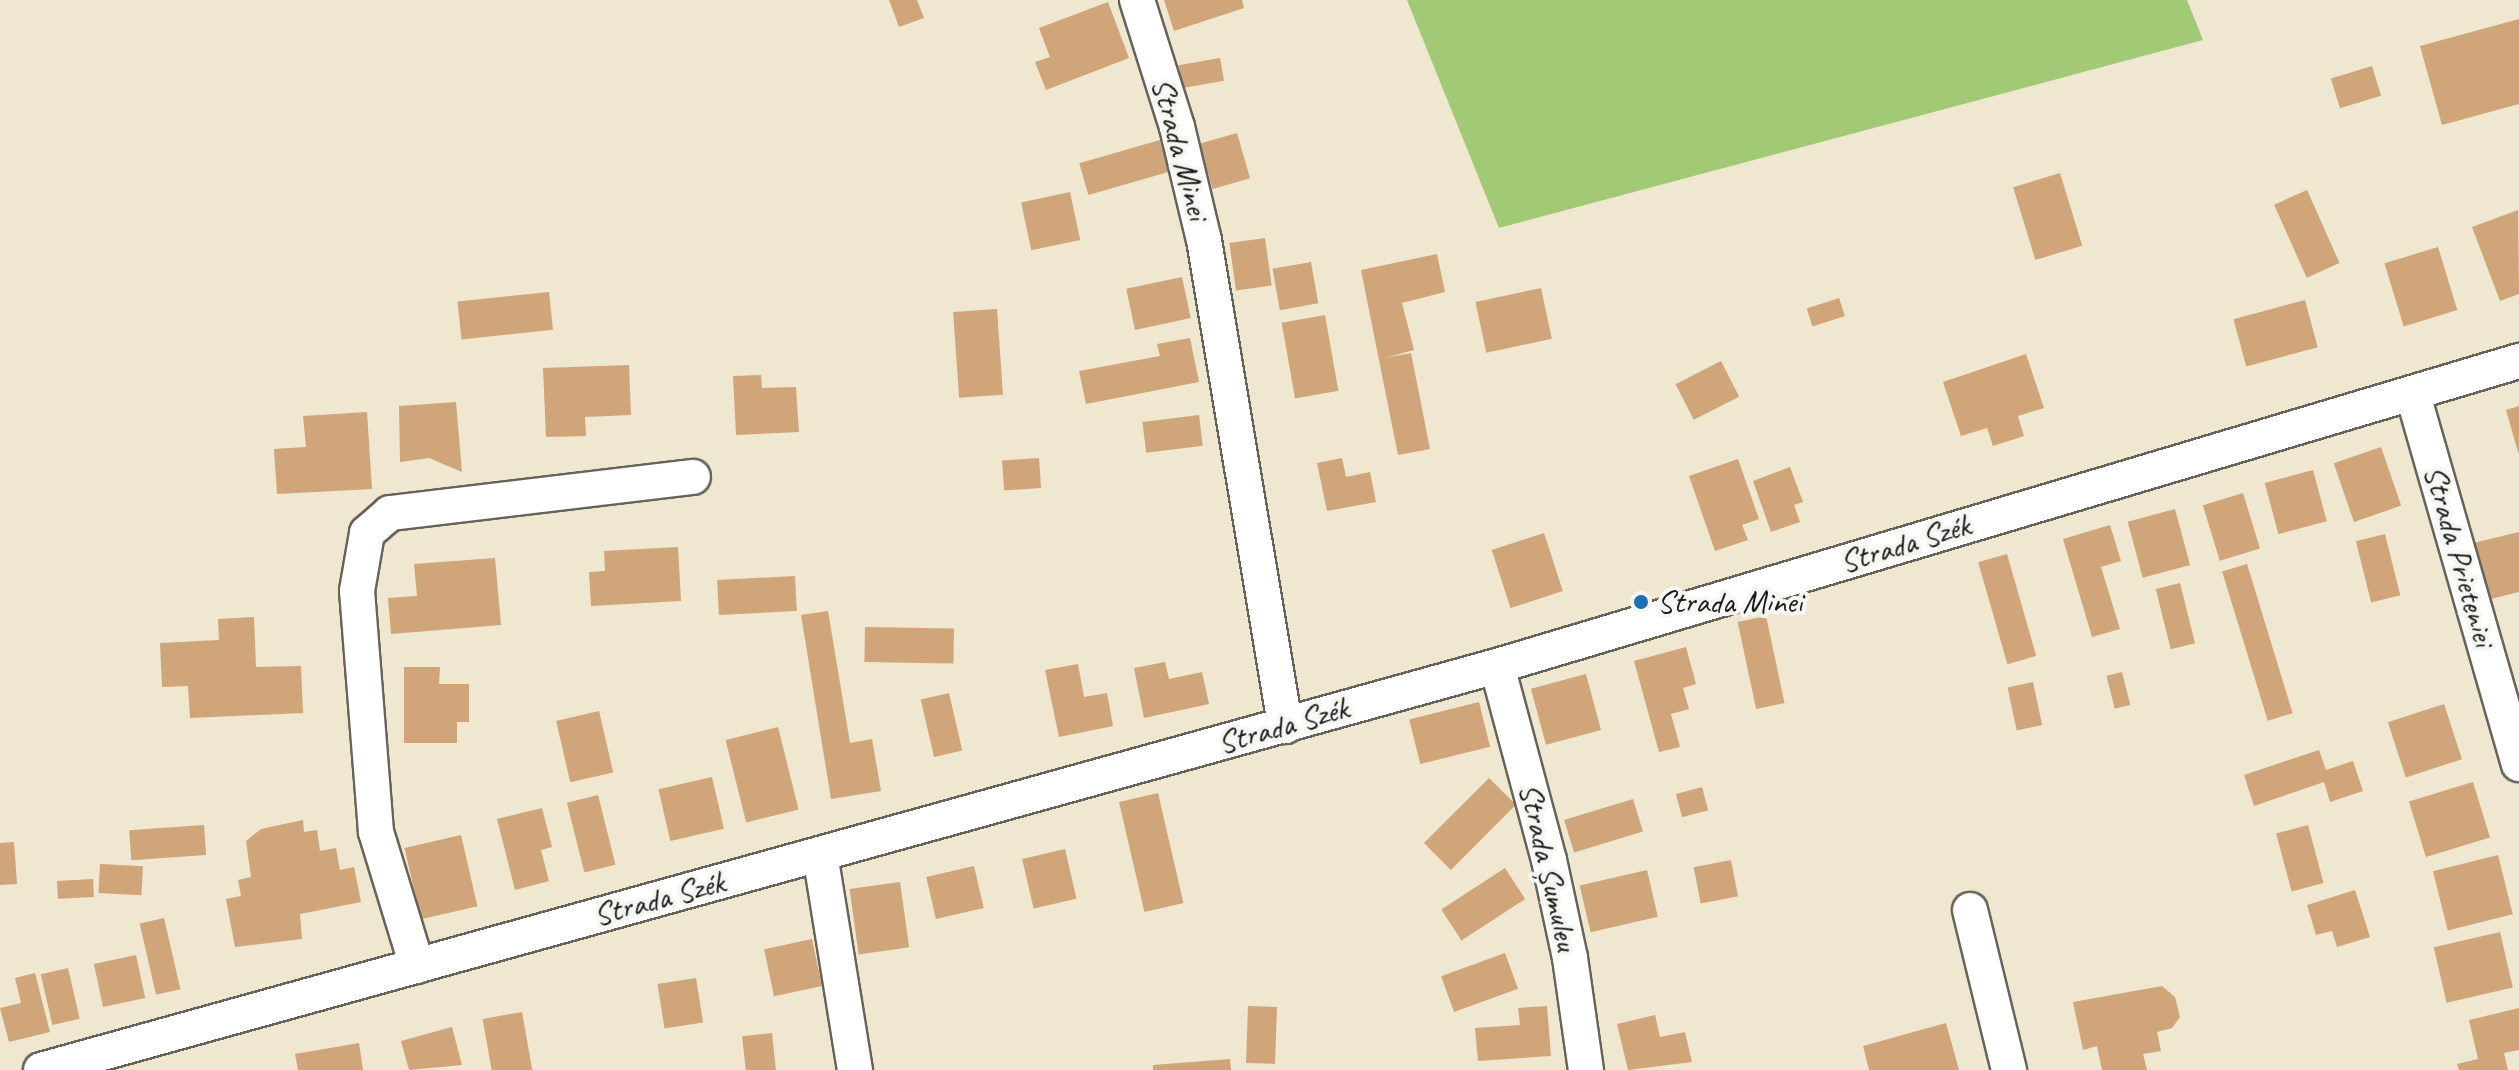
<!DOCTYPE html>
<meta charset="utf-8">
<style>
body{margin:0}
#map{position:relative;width:2519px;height:1070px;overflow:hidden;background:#efe7cf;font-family:Caveat,sans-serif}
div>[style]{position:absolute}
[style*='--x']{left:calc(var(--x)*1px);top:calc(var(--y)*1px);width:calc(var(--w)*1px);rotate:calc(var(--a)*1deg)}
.green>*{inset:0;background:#a2ca76}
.building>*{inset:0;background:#d0a579;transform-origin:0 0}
.roads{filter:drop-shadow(2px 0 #66635b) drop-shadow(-2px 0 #66635b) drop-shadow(0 2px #66635b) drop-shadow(0 -2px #66635b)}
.minor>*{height:34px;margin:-17px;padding:0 17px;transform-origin:17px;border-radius:17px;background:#fff}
.dots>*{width:22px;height:22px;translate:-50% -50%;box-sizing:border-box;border:4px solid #f6f6f2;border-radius:50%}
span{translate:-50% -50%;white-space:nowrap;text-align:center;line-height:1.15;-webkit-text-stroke:8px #f6f6f2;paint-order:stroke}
.street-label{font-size:32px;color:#1c1c1c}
.poi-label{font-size:32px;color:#1c1c1c}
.left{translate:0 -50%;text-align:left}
</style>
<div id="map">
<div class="green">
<i style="clip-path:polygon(1407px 0,2187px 0,2203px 40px,1499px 228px)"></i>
</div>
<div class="building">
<i style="clip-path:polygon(889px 0,917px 0,924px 18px,899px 27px)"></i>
<i style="clip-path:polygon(1164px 0,1242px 0,1244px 8px,1174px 31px)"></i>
<i style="clip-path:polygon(1108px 2px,1129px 58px,1046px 90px,1035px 62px,1050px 57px,1039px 28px)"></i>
<i style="clip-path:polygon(2519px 19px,2519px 104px,2442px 125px,2420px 46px)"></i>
<i style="left:1220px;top:58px;width:23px;height:42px;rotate:80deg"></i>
<i style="left:2372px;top:66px;width:31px;height:43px;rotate:73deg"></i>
<i style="left:1237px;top:133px;width:47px;height:39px;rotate:74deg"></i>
<i style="left:1160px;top:140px;width:33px;height:84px;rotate:74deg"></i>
<i style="left:2060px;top:173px;width:76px;height:49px;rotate:73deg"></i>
<i style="left:2307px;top:190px;width:80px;height:36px;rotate:66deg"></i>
<i style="left:1070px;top:192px;width:49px;height:50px;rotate:78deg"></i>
<i style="clip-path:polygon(2518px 210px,2519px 294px,2500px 301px,2472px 227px)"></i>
<i style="left:1265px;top:238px;width:48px;height:36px;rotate:82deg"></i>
<i style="left:2438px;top:247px;width:66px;height:56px;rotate:73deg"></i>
<i style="clip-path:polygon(1437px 254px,1445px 292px,1402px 303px,1414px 350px,1385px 358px,1411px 353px,1430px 449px,1398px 455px,1361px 270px)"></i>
<i style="left:1311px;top:262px;width:42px;height:39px;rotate:80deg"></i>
<i style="left:1182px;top:277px;width:42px;height:57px;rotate:78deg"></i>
<i style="left:1541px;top:288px;width:52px;height:67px;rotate:78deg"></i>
<i style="left:549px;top:292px;width:38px;height:92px;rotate:84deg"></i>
<i style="left:1839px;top:298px;width:19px;height:34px;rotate:72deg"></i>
<i style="left:2305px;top:300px;width:49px;height:74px;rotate:75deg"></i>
<i style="left:997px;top:309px;width:86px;height:44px;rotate:86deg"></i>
<i style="left:1325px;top:315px;width:77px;height:44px;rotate:80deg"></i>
<i style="clip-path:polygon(1190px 338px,1199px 382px,1086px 404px,1079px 371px,1160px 356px,1157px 344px)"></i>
<i style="clip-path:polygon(2026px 354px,2044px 408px,2018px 416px,2024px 436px,1993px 446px,1987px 428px,1961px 436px,1943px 382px)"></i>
<i style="left:1721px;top:361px;width:40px;height:51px;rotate:63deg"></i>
<i style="clip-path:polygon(629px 365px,631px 415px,585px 417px,586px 436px,546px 437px,543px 368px)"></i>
<i style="clip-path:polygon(761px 375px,762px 388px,796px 387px,799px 432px,736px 435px,733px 376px)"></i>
<i style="clip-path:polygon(456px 402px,462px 472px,429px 458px,400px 462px,399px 406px)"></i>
<i style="clip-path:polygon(2519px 406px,2519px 452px,2518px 452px,2506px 410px)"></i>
<i style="clip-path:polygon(367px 412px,372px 489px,277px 494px,274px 449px,306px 447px,303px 416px)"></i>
<i style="left:1199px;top:415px;width:31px;height:57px;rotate:83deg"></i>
<i style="left:2381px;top:447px;width:62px;height:50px;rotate:71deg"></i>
<i style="left:1039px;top:458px;width:30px;height:37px;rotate:86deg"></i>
<i style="clip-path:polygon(1342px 458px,1346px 477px,1370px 472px,1376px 502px,1327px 511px,1317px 463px)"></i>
<i style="clip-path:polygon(1738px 459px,1759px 519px,1742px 525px,1748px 540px,1715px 551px,1689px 476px)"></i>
<i style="clip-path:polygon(1790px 467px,1803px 502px,1794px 505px,1800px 522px,1771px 532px,1753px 481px)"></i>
<i style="left:2313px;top:470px;width:53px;height:50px;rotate:75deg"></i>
<i style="left:2243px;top:493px;width:58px;height:42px;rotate:73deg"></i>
<i style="left:2175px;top:509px;width:58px;height:49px;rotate:75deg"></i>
<i style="clip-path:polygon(2110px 525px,2121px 561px,2101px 567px,2120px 629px,2092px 637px,2063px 539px)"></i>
<i style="clip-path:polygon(2519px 532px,2519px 592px,2483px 601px,2469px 544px)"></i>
<i style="left:1544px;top:533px;width:61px;height:55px;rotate:72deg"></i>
<i style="left:2385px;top:534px;width:63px;height:30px;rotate:76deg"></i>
<i style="clip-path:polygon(678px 547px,681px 601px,591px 606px,589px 572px,605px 571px,604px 551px)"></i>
<i style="left:2007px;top:554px;width:106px;height:30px;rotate:74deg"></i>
<i style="clip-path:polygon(495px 558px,501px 625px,391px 634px,388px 598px,417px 596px,414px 564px)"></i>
<i style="left:2247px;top:564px;width:156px;height:26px;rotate:73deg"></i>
<i style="left:795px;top:576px;width:35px;height:78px;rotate:87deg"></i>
<i style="left:2180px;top:583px;width:62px;height:25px;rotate:76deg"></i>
<i style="clip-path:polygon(828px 611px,850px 743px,872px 739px,881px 791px,831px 799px,801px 615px)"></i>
<i style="left:1766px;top:616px;width:89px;height:29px;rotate:78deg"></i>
<i style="clip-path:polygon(254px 617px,256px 667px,301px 666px,303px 713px,190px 718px,188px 686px,162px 687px,160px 643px,219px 640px,218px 619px)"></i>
<i style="left:865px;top:627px;width:89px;height:35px;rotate:1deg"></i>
<i style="clip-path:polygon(1686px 647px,1696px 684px,1683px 688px,1689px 709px,1671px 714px,1680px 747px,1659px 752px,1634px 661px)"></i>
<i style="clip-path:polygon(1165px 662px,1169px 679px,1202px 672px,1209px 704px,1144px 718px,1134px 668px)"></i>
<i style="clip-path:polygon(1078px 664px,1084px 697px,1107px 693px,1113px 726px,1059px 737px,1045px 670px)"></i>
<i style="clip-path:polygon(404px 667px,440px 667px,439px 684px,469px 684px,469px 722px,457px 722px,457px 743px,404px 743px)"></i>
<i style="left:2122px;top:672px;width:34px;height:16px;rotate:76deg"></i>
<i style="left:1586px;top:674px;width:58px;height:57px;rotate:75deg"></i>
<i style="left:2033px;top:682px;width:44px;height:26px;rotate:78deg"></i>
<i style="left:949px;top:693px;width:59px;height:29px;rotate:77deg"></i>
<i style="left:1479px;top:702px;width:46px;height:72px;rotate:76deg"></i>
<i style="left:2444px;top:704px;width:58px;height:59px;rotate:72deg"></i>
<i style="left:599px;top:711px;width:63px;height:44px;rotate:77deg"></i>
<i style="left:778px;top:727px;width:85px;height:54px;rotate:76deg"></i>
<i style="clip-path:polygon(2319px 750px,2326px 770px,2353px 761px,2363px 791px,2330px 802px,2324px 782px,2254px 806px,2244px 775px)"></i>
<i style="left:712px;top:777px;width:53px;height:55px;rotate:77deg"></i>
<i style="left:1489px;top:778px;width:38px;height:92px;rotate:45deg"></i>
<i style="left:2473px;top:782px;width:58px;height:67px;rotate:73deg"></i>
<i style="left:1702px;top:787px;width:24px;height:27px;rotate:75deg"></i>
<i style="left:1158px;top:793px;width:113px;height:40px;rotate:77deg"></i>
<i style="left:598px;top:795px;width:72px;height:32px;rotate:76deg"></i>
<i style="left:1633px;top:799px;width:34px;height:72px;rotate:73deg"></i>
<i style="clip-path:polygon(542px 808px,552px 847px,541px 850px,549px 881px,515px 890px,497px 819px)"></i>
<i style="clip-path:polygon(303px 820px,304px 832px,317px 830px,320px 851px,336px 848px,340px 870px,354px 867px,361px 902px,300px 914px,302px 939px,235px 947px,226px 899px,241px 896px,238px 880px,251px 877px,246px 841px,261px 829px)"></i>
<i style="left:204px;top:825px;width:30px;height:75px;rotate:86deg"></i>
<i style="left:2308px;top:825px;width:60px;height:33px;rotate:75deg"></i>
<i style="left:461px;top:835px;width:73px;height:58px;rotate:77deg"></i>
<i style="clip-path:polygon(14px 842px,17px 884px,0 885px,0 843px)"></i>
<i style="left:1065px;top:849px;width:51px;height:44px;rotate:77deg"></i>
<i style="left:2498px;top:855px;width:61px;height:67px;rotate:76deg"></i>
<i style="left:1731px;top:860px;width:37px;height:38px;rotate:79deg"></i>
<i style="left:100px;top:864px;width:43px;height:29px;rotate:3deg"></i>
<i style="left:974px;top:866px;width:43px;height:49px;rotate:77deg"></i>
<i style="left:1505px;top:868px;width:37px;height:76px;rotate:57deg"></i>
<i style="left:1647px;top:870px;width:48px;height:69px;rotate:77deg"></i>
<i style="left:93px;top:879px;width:18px;height:36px;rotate:87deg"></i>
<i style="left:900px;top:882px;width:66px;height:51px;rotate:82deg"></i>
<i style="clip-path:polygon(2355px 890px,2370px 937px,2337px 947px,2332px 931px,2316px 935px,2307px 905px)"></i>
<i style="left:164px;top:918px;width:73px;height:25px;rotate:77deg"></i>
<i style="left:2500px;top:932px;width:57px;height:68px;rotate:77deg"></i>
<i style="left:812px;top:939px;width:48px;height:49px;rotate:78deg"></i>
<i style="left:1505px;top:953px;width:38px;height:68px;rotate:70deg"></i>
<i style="left:136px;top:955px;width:44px;height:43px;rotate:78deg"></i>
<i style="left:68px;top:968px;width:52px;height:28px;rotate:77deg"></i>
<i style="clip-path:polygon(35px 973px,50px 1032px,9px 1042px,0 1008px,21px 1003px,15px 978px)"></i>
<i style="left:696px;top:978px;width:45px;height:39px;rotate:81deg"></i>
<i style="clip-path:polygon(2162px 986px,2175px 997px,2180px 1017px,2172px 1028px,2157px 1032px,2161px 1051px,2143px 1054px,2147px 1070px,2102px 1070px,2097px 1046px,2083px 1050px,2073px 1002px)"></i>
<i style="left:1248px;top:1006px;width:29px;height:57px;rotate:2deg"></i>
<i style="clip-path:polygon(1547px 1006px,1551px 1056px,1478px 1061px,1475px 1028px,1520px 1025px,1518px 1008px)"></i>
<i style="clip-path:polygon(2519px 1008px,2519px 1050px,2504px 1053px,2508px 1070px,2459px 1070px,2457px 1064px,2478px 1059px,2469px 1020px)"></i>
<i style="left:522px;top:1012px;width:59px;height:40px;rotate:80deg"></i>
<i style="clip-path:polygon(1655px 1015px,1660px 1037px,1685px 1032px,1692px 1062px,1628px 1070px,1617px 1024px)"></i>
<i style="clip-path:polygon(1946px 1023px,1959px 1070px,1869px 1070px,1863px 1046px)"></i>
<i style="clip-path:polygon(452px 1027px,462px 1065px,409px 1070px,401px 1041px)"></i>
<i style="left:772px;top:1033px;width:37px;height:30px;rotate:84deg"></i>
<i style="clip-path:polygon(359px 1043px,363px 1070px,298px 1070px,295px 1054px)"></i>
<i style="clip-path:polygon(1230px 1059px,1231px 1070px,1153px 1070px,1153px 1065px)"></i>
</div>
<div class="roads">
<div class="minor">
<i style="--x:1137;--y:0;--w:133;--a:72.5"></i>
<i style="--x:1177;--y:127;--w:116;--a:76.6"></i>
<i style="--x:1204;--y:240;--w:493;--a:80.5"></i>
<i style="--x:2413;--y:395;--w:384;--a:74"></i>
<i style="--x:1497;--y:666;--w:201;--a:75"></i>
<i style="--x:1549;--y:860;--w:100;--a:77.9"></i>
<i style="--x:1570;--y:958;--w:113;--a:81.9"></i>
<i style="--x:820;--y:854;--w:219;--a:80.8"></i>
<i style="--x:1970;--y:910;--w:165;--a:76.3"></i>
<i style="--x:417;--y:966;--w:140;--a:-107"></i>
<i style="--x:376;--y:832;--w:242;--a:-94.5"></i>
<i style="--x:357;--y:591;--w:59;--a:-80.2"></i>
<i style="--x:367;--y:533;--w:30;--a:-41"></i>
<i style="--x:390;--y:513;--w:305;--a:-6.8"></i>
<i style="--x:41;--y:1070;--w:1511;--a:-15.51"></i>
<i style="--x:1497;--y:666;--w:1067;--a:-16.62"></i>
</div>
</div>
<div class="dots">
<i style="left:1641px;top:602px;background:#1f6fb2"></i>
</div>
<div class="street-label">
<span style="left:1180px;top:149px;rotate:75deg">Strada Minei</span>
<span style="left:1905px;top:544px;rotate:-17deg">Strada Szék</span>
<span style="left:2459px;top:556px;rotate:74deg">Strada Prieteniei</span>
<span style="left:1283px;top:726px;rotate:-16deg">Strada Szék</span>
<span style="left:1548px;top:867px;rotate:77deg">Strada Șumuleu</span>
<span style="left:659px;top:899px;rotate:-15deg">Strada Szék</span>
</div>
<div class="poi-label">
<span class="left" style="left:1657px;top:602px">Strada Minei</span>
</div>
</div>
